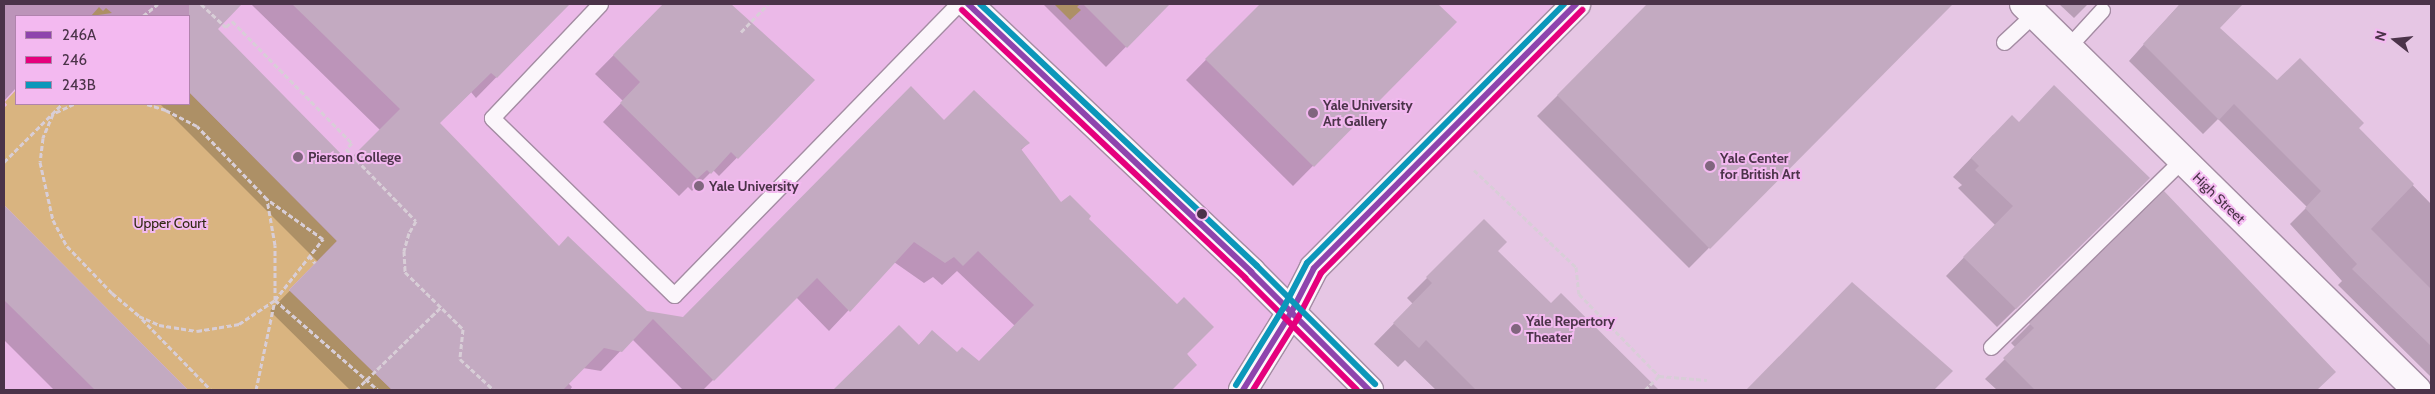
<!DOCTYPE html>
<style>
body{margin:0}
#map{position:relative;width:2435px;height:394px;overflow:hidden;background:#e6c6e4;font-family:Cabin,sans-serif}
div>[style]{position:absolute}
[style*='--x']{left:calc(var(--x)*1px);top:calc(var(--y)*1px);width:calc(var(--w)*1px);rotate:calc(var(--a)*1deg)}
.built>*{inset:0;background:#ebb9e8}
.green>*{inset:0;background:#d9b480}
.shadow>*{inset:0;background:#0003}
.building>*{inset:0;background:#c3aac1}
.path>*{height:3px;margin-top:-1.5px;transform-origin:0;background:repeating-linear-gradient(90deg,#d8ced7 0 5px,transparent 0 7.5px)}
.roads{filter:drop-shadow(1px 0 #a48ca3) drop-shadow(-1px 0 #a48ca3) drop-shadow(0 1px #a48ca3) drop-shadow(0 -1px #a48ca3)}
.lane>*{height:15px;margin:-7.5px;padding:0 7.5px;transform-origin:7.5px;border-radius:7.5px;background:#fbf6fb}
.street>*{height:28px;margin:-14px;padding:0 14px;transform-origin:14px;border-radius:14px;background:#fbf6fb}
.secondary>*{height:28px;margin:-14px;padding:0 14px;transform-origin:14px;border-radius:14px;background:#fbf6fb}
.bus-1>*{height:6px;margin:-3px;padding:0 3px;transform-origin:3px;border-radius:3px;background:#8e44ad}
.bus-2>*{height:6px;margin:-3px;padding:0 3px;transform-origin:3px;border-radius:3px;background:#e5007d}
.bus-3>*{height:6px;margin:-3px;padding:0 3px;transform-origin:3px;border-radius:3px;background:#0b97ba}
.dots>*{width:14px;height:14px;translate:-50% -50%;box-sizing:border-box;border:2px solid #f3b9f0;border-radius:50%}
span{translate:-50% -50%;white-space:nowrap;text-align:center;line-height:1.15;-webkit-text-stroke:4px #f3b9f0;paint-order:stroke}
.poi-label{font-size:14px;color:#4b3349;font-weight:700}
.left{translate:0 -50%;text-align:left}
.street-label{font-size:14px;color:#4b3349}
.park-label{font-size:14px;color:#312914}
.frame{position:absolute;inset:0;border:5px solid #4b3349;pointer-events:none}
.legend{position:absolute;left:15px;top:15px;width:175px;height:90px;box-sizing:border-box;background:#f3b9f0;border:1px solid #b083ad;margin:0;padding:6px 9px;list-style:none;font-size:15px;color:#4b3349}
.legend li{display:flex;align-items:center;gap:10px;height:25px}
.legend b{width:25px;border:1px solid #b083ad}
.north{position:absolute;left:2370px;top:15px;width:50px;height:50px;-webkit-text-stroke:4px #f3b9f0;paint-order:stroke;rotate:286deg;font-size:14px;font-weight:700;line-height:20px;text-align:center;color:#4b3349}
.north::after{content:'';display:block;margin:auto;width:18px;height:22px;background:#4b3349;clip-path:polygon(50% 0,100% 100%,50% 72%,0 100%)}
</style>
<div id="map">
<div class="built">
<i style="clip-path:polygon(evenodd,4px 4px,1576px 4px,1314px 268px,1243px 390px,4px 390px,4px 4px,16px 16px,189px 16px,189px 104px,16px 104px,16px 16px)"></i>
</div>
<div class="green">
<i style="clip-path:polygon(1054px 4px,1080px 4px,1077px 7px,1081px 10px,1070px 20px)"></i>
<i style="clip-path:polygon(99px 7px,103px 11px,106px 8px,112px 13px,91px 16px)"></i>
<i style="clip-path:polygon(16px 90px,16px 104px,189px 104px,189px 92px,337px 241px,289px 290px,392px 390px,188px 390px,4px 205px,4px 108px,7px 105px,5px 102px)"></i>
</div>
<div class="shadow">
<i style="clip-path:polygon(4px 4px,240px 4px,216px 29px,348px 162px,380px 130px,251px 4px,568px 4px,476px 98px,471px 92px,439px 123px,558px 248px,646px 312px,683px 318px,944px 122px,1028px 143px,1021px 150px,1061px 204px,1087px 219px,1195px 365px,1170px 390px,835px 390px,899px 327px,918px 346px,932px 332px,957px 353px,979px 363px,1015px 326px,957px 271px,942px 285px,933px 277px,924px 283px,894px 262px,829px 331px,796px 297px,703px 390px,683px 390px,632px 339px,601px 371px,583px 368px,568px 383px,572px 387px,570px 390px,350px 390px,270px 311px,318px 262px,160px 104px,189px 104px,189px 16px,16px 16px,16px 88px,4px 101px)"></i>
<i style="clip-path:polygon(664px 4px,709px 4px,813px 80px,719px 176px,713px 170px,692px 191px,688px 187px,679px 196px,603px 122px,623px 101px,595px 74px)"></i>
<i style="clip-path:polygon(1043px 4px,1162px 4px,1165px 7px,1106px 67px)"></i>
<i style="clip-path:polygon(1261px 4px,1436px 4px,1455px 22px,1293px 186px,1186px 80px)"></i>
<i style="clip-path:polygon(1649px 4px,1951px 4px,1689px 268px,1537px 116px)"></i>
<i style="clip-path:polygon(2059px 4px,2088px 4px,2074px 18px)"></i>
<i style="clip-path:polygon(2180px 4px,2241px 4px,2219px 28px,2277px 82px,2357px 128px,2431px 204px,2431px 377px,2338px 285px,2342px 281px,2290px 224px,2307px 207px,2218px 119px,2203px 134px,2129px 61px)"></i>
<i style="clip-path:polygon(2019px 123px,2149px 178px,1997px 327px,1946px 276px,1995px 225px,1958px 188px,1962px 185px,1953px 177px,1993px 135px)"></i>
<i style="clip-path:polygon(4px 207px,186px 390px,54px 390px,4px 340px)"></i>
<i style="clip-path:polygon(1484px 221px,1497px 251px,1551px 304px,1643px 376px,1629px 390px,1436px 390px,1405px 360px,1398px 367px,1374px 344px,1413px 304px,1407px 298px)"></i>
<i style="clip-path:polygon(1832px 304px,1951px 371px,1932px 390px,1747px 390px)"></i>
<i style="clip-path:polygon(2030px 324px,2334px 372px,2316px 390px,1997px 390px,1985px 379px,2016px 348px,2011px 343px)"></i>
</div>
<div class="building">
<i style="clip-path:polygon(189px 4px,242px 4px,218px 29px,348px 161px,400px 109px,292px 4px,570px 4px,497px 78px,491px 73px,440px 123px,559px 246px,568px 236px,647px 311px,683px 317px,911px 86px,944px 120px,974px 90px,1030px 143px,1021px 149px,1061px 202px,1070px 195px,1091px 216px,1089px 219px,1177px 304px,1184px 297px,1214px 327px,1187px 354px,1197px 365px,1172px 390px,833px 390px,899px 325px,919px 345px,932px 330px,957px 352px,962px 347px,979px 361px,1034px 305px,978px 251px,963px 266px,954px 257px,945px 263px,914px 242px,850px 312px,817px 278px,714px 381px,653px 319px,622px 352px,604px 348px,563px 390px,392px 390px,289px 290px,337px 241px,189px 92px)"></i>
<i style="clip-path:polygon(663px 4px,731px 4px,815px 80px,738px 159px,731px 152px,711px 174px,707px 170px,697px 179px,620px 103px,640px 82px,613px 55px)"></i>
<i style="clip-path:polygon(1083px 4px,1170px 4px,1127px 48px)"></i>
<i style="clip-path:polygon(1260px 4px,1438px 4px,1457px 22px,1314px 167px,1205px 59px)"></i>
<i style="clip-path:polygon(1647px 4px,1953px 4px,1710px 249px,1557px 95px)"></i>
<i style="clip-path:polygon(2180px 4px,2243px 4px,2220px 28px,2277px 80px,2300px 58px,2364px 123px,2359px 128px,2414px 184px,2371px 229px,2431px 289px,2431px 346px,2352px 269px,2357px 264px,2305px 208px,2321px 191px,2234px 104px,2219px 120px,2143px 44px)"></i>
<i style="clip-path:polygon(2054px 85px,2150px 178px,2016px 309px,1963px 257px,2013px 206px,1975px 170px,1979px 166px,1971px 158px,2012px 115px,2019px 122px)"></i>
<i style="clip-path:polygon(2164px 191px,2336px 372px,2317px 390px,2035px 390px,2003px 358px,2034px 328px,2029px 323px)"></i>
<i style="clip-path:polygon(4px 205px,188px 390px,95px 390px,4px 300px)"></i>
<i style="clip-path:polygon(1484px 219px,1507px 242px,1498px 251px,1551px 303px,1561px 293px,1659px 390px,1476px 390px,1426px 340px,1419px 348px,1393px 323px,1432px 283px,1426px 277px)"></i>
<i style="clip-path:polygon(1852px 282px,1953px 371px,1934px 390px,1746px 390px)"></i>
</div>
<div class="path">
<i style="--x:201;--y:4;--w:34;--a:43"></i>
<i style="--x:226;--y:27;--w:8;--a:-45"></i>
<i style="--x:232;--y:21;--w:171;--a:45.5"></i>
<i style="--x:352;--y:143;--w:8;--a:135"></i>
<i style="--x:346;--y:149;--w:100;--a:45.8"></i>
<i style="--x:416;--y:221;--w:14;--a:120"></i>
<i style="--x:409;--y:233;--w:19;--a:106"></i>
<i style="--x:404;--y:251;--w:21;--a:87"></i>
<i style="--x:405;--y:272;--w:81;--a:44.5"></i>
<i style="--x:463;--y:329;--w:30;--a:96"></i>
<i style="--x:460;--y:359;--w:46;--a:42.4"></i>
<i style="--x:143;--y:16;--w:19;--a:-39"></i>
<i style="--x:741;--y:32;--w:39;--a:-46"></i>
<i style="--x:74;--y:104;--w:23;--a:155"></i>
<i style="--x:53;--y:114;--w:26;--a:113"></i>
<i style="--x:43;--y:138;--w:24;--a:97"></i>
<i style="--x:40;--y:162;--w:59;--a:77.4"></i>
<i style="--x:53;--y:220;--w:30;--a:62"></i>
<i style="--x:67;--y:246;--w:65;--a:46.2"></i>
<i style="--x:112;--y:293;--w:35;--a:40"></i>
<i style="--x:139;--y:316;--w:22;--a:24"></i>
<i style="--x:159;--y:325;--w:38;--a:9"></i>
<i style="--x:197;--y:331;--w:43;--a:-9.5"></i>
<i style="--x:239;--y:324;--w:43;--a:-33.7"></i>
<i style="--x:275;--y:300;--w:55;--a:-90"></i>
<i style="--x:275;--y:245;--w:47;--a:-99.9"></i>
<i style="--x:267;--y:199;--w:101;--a:-133.8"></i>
<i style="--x:197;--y:126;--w:35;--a:-153"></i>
<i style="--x:166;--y:110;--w:21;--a:-163"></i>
<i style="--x:4;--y:162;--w:82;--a:-45"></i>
<i style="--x:1474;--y:170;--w:141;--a:43.6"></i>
<i style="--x:1576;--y:267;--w:27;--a:84"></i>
<i style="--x:1579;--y:294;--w:115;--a:45.7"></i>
<i style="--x:1659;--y:376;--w:20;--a:135"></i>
<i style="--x:309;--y:255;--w:10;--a:53"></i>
<i style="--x:275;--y:300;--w:137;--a:41.1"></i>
<i style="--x:142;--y:319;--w:99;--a:45.8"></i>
<i style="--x:1659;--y:376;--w:48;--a:4.8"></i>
<i style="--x:256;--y:390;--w:92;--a:-78.1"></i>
<i style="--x:275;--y:300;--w:78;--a:-51.8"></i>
<i style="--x:323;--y:239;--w:69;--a:-144.5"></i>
<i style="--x:356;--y:390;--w:119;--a:-44.3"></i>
</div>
<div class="roads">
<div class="lane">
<i style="--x:600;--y:4;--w:157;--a:133.5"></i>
<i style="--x:492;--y:118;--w:254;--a:44.2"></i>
<i style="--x:674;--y:295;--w:407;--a:-45.7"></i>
<i style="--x:2004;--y:42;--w:41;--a:-43"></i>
<i style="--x:2068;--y:47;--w:50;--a:-47.4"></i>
<i style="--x:1991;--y:347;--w:266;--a:-44.4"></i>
</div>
<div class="street">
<i style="--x:2024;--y:4;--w:551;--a:44.49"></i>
</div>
<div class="secondary">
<i style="--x:968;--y:4;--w:390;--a:43.4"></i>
<i style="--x:1251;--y:272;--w:167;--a:45"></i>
<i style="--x:1243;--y:390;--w:93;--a:-58.2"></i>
<i style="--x:1292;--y:311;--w:48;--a:-62.9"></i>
<i style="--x:1314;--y:268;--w:372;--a:-45.2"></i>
</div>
</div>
<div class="bus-1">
<i style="--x:968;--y:4;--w:390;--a:43.4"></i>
<i style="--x:1251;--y:272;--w:167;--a:45"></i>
<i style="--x:1243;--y:390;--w:93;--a:-58.2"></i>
<i style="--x:1292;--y:311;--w:48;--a:-62.9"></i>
<i style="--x:1314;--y:268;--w:372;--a:-45.2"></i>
</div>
<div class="bus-2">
<i style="--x:962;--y:10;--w:390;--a:43.4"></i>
<i style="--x:1245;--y:278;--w:158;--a:45"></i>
<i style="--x:1253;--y:390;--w:87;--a:-58.1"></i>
<i style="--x:1299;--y:316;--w:48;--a:-62.9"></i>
<i style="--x:1321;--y:273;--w:371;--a:-45.2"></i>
</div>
<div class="bus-3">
<i style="--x:980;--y:4;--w:381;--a:43.4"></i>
<i style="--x:1257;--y:266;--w:167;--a:45"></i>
<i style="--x:1236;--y:385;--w:92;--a:-58.4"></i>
<i style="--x:1284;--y:307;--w:50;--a:-62.4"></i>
<i style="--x:1307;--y:263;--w:365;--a:-45.2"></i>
</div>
<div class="dots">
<i style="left:1313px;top:113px;background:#81667f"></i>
<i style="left:298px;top:157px;background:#81667f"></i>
<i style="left:1710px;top:166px;background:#81667f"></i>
<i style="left:699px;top:186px;background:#81667f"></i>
<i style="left:1202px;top:214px;background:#4b3349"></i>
<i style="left:1516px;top:329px;background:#81667f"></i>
</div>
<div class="poi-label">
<span class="left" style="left:1323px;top:113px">Yale University<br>Art Gallery</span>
<span class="left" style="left:308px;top:157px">Pierson College</span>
<span class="left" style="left:1720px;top:166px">Yale Center<br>for British Art</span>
<span class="left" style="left:709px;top:186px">Yale University</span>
<span class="left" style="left:1526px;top:329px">Yale Repertory<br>Theater</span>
</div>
<div class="street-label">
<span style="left:2219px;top:198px;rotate:44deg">High Street</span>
</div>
<div class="park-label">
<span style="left:170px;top:223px">Upper Court</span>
</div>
<div class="frame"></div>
<ul class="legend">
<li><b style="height:6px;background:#8e44ad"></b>246A</li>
<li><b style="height:6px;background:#e5007d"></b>246</li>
<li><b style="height:6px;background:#0b97ba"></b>243B</li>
</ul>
<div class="north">N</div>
</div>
